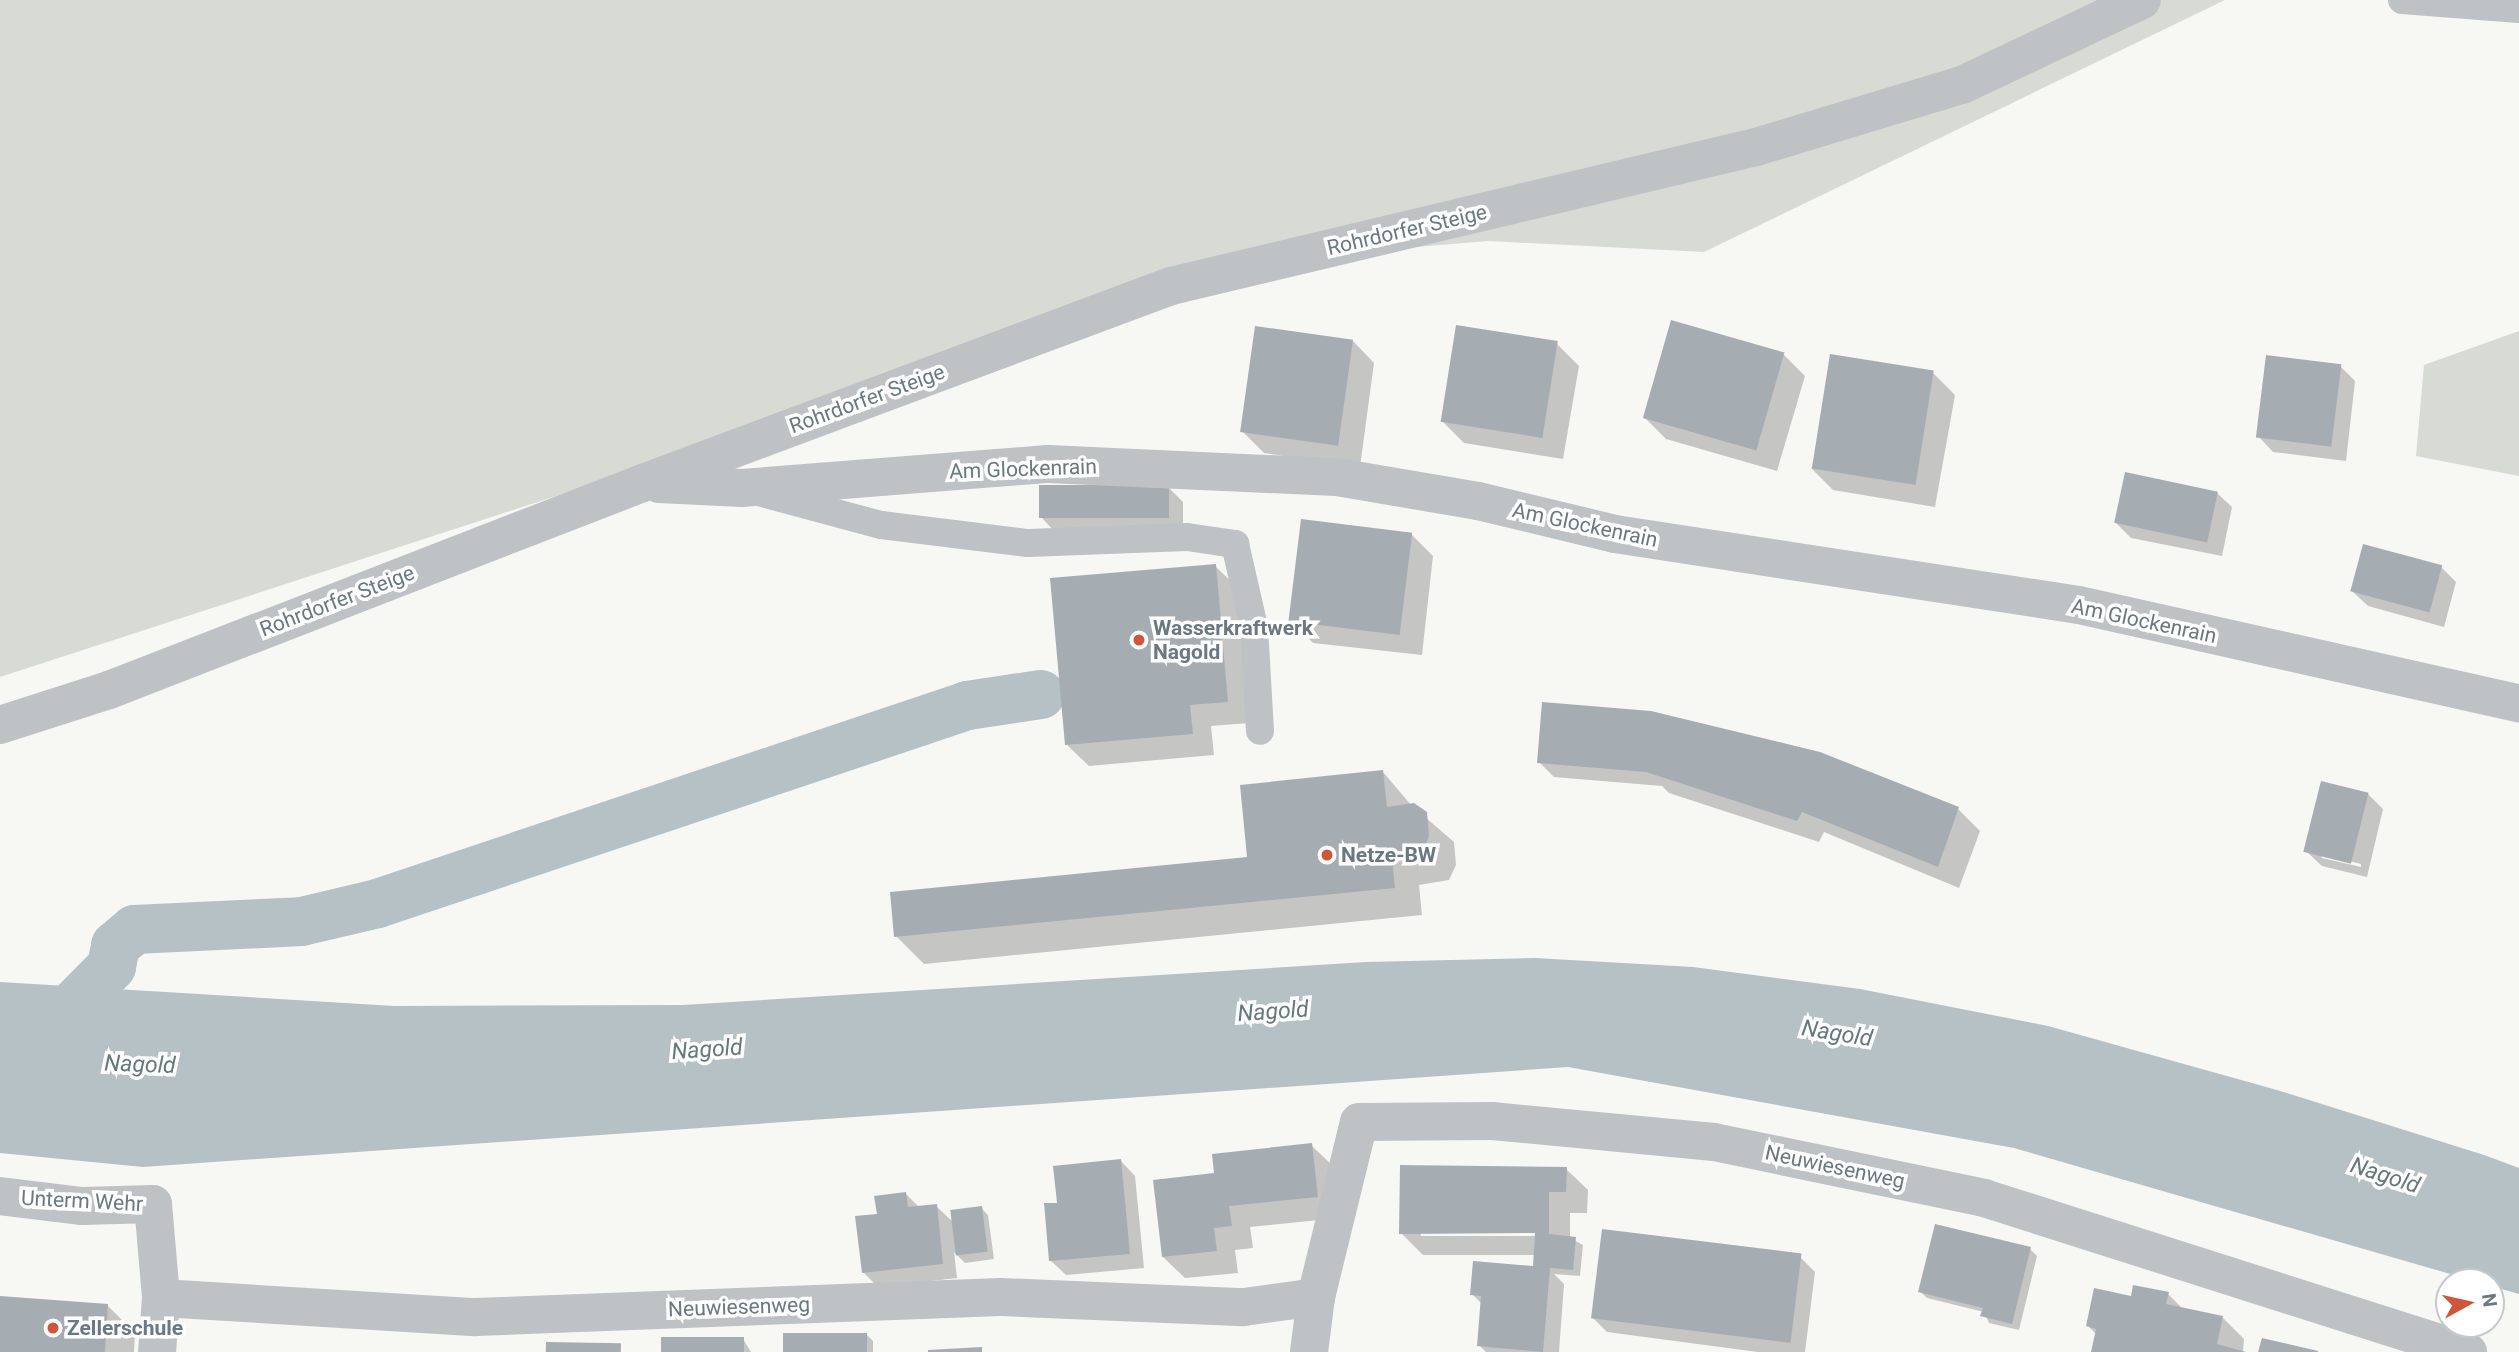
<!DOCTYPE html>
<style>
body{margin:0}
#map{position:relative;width:2519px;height:1352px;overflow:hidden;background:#f7f7f4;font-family:Roboto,sans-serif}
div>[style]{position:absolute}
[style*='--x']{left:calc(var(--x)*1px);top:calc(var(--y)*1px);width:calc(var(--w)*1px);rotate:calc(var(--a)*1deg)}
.green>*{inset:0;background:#d7dbd4}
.water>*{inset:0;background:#b5c1c4}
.shadow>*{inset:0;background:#0003}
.canal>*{height:49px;margin:-24.5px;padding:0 24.5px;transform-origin:24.5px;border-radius:24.5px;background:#b5c1c4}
.building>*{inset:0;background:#a6adb2;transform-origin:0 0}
.service>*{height:28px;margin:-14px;padding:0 14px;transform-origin:14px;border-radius:14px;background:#bec2c5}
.minor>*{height:38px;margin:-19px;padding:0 19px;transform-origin:19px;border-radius:19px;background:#bec2c5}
.dots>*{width:19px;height:19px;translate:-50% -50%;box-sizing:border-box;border:4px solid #fff;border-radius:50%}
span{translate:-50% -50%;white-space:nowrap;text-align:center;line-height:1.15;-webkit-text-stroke:7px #fff;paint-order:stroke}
.street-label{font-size:21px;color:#697882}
.poi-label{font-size:21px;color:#697882;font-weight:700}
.left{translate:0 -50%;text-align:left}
.water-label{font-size:23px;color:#65787e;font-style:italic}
.north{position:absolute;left:2435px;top:1268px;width:70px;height:70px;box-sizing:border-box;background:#fff;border:2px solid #c3c9cd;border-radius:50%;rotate:82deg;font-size:19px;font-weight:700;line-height:28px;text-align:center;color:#697882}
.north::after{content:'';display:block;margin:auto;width:24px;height:32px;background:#d0563b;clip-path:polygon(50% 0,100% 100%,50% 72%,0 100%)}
</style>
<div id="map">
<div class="green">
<i style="clip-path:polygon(0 0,2225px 0,1704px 252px,1488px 241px,1224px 263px,759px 430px,0 677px)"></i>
<i style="clip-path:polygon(2519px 331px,2519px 476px,2416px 456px,2424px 365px)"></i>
</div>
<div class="water">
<i style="clip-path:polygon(1535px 958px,1693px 967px,1860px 989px,2048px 1026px,2277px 1090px,2484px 1155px,2519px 1168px,2519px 1294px,2491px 1286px,2491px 1282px,2478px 1282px,2014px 1148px,1568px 1067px,143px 1167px,0 1153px,0 982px,394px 1006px,683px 1005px,1366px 962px)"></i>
</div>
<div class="shadow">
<i style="clip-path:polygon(1353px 341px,1374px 363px,1360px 467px,1264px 453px,1242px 431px)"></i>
<i style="clip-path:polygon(1557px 344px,1579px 366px,1563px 459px,1464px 443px,1442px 421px)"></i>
<i style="clip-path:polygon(1783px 354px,1805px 376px,1777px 471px,1666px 439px,1644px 417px)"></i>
<i style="clip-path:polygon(2340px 366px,2355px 381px,2346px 461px,2273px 452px,2259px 437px)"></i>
<i style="clip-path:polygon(1933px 373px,1955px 395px,1935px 507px,1833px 490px,1811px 468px)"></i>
<i style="clip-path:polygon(1168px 487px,1183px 502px,1183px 533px,1055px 532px,1041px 517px)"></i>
<i style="clip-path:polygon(2217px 493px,2232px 507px,2222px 556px,2131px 538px,2116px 523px)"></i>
<i style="clip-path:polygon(1411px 534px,1433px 556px,1422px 655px,1313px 643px,1292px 621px)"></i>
<i style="clip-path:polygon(1215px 566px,1237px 587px,1249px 723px,1211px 726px,1214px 755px,1089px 766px,1067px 745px)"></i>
<i style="clip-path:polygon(2441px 567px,2456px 582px,2444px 627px,2368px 606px,2353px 592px)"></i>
<i style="clip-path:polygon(1544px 704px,1958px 809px,1980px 831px,1959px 888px,1824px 832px,1819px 842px,1669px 793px,1662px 786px,1554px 777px,1539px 762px)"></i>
<i style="clip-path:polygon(1383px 772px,1411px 805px,1454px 842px,1456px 865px,1449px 880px,1419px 885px,1422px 915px,924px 964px,896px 936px,1249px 859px)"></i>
<i style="clip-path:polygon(evenodd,2368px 794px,2383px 809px,2367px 877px,2322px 866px,2307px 852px,2368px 794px,2322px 854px,2361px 864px,2361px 867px,2322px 858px,2322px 854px)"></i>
<i style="clip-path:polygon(1311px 1145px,1333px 1166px,1339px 1218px,1250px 1227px,1253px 1248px,1235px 1250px,1238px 1273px,1185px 1278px,1163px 1257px,1216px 1174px)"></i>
<i style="clip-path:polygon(1121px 1161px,1135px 1176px,1144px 1268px,1066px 1275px,1051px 1261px,1059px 1204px)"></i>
<i style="clip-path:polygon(evenodd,1566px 1169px,1588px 1190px,1587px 1213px,1570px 1213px,1570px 1238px,1583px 1245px,1580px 1276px,1554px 1274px,1564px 1284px,1559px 1352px,1486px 1352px,1479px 1345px,1482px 1304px,1472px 1294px,1538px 1268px,1535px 1255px,1423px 1255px,1401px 1233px,1566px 1169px,1421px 1232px,1544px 1232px,1544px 1236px,1421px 1236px,1421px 1232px)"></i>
<i style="clip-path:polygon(905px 1193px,920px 1208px,936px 1206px,954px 1223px,981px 1208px,988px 1215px,994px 1259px,965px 1263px,954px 1252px,957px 1278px,878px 1287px,863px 1272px,879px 1215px)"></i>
<i style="clip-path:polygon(2030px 1249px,2037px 1256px,2019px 1330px,1989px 1323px,1984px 1312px,1927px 1298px,1920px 1291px)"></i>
<i style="clip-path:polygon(1800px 1257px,1815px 1272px,1805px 1352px,1758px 1352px,1607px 1332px,1592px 1317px)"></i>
<i style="clip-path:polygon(2168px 1294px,2183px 1309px,2222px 1317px,2244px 1339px,2243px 1352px,2093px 1352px,2097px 1335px,2088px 1326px,2132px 1298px)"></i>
<i style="clip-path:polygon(0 1298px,107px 1305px,135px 1333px,134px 1352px,0 1352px)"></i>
<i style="clip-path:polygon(866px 1334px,873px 1341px,873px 1352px,785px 1352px)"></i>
<i style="clip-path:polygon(743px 1339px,751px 1352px,663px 1352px)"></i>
</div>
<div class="canal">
<i style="--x:43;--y:1035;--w:97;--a:-45.4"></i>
<i style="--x:111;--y:966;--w:21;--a:-79"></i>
<i style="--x:115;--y:945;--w:25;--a:-40"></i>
<i style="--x:134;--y:929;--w:167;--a:-2.7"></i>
<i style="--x:301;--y:921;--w:78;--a:-13.3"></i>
<i style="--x:377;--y:903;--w:622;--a:-18.55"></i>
<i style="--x:967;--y:705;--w:74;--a:-8.6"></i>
</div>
<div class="building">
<i style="left:1671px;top:320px;width:118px;height:102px;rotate:16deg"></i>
<i style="left:1456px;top:325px;width:103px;height:98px;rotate:9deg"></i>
<i style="left:1255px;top:326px;width:99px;height:107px;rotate:8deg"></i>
<i style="left:1830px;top:354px;width:105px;height:116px;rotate:9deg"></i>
<i style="left:2266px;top:355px;width:76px;height:83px;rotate:7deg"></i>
<i style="left:2125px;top:472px;width:95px;height:52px;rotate:12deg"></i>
<i style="left:1039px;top:485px;width:130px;height:33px"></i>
<i style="left:1301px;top:519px;width:112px;height:103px;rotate:7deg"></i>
<i style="left:2363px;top:544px;width:82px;height:49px;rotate:15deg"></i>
<i style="clip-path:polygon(1216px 564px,1228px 702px,1190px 705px,1193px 734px,1065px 745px,1050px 578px)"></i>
<i style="clip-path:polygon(1542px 702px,1651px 711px,1820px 752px,1959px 807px,1938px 867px,1802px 812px,1797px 821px,1646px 772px,1537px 763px)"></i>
<i style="clip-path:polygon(1383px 770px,1387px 807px,1414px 803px,1427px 812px,1429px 836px,1422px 853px,1392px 858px,1395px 888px,894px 937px,890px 892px,1247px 857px,1240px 785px)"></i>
<i style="left:2321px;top:781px;width:49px;height:73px;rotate:14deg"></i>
<i style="clip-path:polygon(1312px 1143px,1318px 1197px,1229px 1206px,1232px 1226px,1214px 1228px,1217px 1251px,1162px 1257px,1153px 1180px,1214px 1173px,1212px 1154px)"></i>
<i style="clip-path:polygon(1121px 1159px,1130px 1254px,1049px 1261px,1044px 1203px,1057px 1203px,1053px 1166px)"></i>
<i style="clip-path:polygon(1400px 1165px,1567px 1167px,1566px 1192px,1549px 1192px,1549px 1234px,1576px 1237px,1573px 1270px,1550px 1268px,1543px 1352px,1477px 1346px,1481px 1296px,1470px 1295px,1473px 1261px,1533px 1266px,1535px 1233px,1399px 1234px)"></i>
<i style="clip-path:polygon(906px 1192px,908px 1207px,937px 1204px,943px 1264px,862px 1273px,855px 1216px,877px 1214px,874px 1196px)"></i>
<i style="left:982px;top:1206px;width:46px;height:32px;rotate:83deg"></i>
<i style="clip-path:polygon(1935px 1224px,2031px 1247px,2012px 1324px,1980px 1316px,1983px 1308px,1918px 1292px)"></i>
<i style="left:1602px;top:1229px;width:201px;height:90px;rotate:7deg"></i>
<i style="clip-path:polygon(2133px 1285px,2169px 1292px,2166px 1304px,2223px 1316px,2217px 1344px,2246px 1352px,2091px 1352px,2096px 1329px,2086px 1326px,2094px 1288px,2131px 1296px)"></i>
<i style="clip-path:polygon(0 1296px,108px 1304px,105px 1352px,0 1352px)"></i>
<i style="left:783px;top:1333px;width:84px;height:19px"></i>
<i style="left:744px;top:1337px;width:15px;height:83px;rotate:90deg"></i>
<i style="clip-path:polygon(2262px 1338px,2318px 1351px,2318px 1352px,2258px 1352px)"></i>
<i style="left:546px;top:1342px;width:75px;height:10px;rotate:1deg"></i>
<i style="clip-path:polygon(982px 1347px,982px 1352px,928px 1352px,928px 1350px)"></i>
</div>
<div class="service">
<i style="--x:2402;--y:0;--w:117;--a:4.4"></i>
<i style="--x:762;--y:493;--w:123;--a:15.1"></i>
<i style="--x:881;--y:525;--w:148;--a:7"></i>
<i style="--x:1028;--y:543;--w:159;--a:-2.2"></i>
<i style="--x:1187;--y:537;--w:49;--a:8.3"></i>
<i style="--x:1235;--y:544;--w:85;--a:77.1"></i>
<i style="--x:1254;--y:627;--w:104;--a:86.7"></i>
</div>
<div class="minor">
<i style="--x:659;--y:484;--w:83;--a:2.8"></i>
<i style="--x:742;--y:488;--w:307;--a:-4.5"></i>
<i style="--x:1048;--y:464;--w:289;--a:2.6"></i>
<i style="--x:1337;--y:477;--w:143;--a:9.7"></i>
<i style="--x:1478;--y:501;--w:141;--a:13.5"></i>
<i style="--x:1615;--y:534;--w:469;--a:8.7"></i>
<i style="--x:2079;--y:605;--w:451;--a:12.6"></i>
<i style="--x:0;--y:725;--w:114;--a:-17.8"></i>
<i style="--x:109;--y:690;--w:570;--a:-21.2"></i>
<i style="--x:640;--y:484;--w:567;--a:-20.45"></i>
<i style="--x:1171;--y:286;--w:601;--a:-13.37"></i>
<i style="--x:1756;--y:147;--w:215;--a:-16.8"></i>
<i style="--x:1962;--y:85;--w:199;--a:-25.3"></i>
<i style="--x:0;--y:1196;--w:83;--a:7"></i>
<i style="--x:82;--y:1206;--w:71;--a:-1.6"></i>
<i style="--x:153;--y:1204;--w:94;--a:85.1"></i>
<i style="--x:161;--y:1298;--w:54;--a:94.2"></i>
<i style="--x:161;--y:1298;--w:315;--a:3.5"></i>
<i style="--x:475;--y:1317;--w:526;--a:-2.18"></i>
<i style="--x:1001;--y:1297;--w:243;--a:2.4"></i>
<i style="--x:1244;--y:1307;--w:73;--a:-7.9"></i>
<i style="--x:1309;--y:1352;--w:55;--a:-82.7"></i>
<i style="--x:1316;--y:1297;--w:180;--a:-76.2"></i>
<i style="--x:1359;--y:1122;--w:133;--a:-0.4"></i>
<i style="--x:1492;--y:1121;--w:223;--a:5.4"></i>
<i style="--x:1714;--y:1142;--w:276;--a:11.7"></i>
<i style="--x:1984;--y:1198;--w:508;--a:17.65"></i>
</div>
<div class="dots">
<i style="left:1139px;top:640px;background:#d0563b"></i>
<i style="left:1327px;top:855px;background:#d0563b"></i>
<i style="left:53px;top:1328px;background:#d0563b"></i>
</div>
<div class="street-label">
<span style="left:1407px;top:230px;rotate:-13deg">Rohrdorfer Steige</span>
<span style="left:867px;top:399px;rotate:-20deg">Rohrdorfer Steige</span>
<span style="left:1023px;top:469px;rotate:-2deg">Am Glockenrain</span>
<span style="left:1585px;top:525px;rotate:12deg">Am Glockenrain</span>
<span style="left:337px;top:601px;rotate:-21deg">Rohrdorfer Steige</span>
<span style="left:2144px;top:621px;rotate:12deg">Am Glockenrain</span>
<span style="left:1835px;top:1167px;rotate:12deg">Neuwiesenweg</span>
<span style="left:82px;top:1201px;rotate:3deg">Unterm Wehr</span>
<span style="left:739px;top:1307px;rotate:-2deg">Neuwiesenweg</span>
</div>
<div class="poi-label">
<span class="left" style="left:1153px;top:640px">Wasserkraftwerk<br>Nagold</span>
<span class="left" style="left:1341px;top:855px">Netze-BW</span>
<span class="left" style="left:67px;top:1328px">Zellerschule</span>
</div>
<div class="water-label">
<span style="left:1273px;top:1012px;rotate:-4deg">Nagold</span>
<span style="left:1837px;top:1034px;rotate:9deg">Nagold</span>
<span style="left:707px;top:1050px;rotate:-4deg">Nagold</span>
<span style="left:140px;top:1065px;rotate:2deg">Nagold</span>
<span style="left:2385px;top:1176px;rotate:18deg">Nagold</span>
</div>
<div class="north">N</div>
</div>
